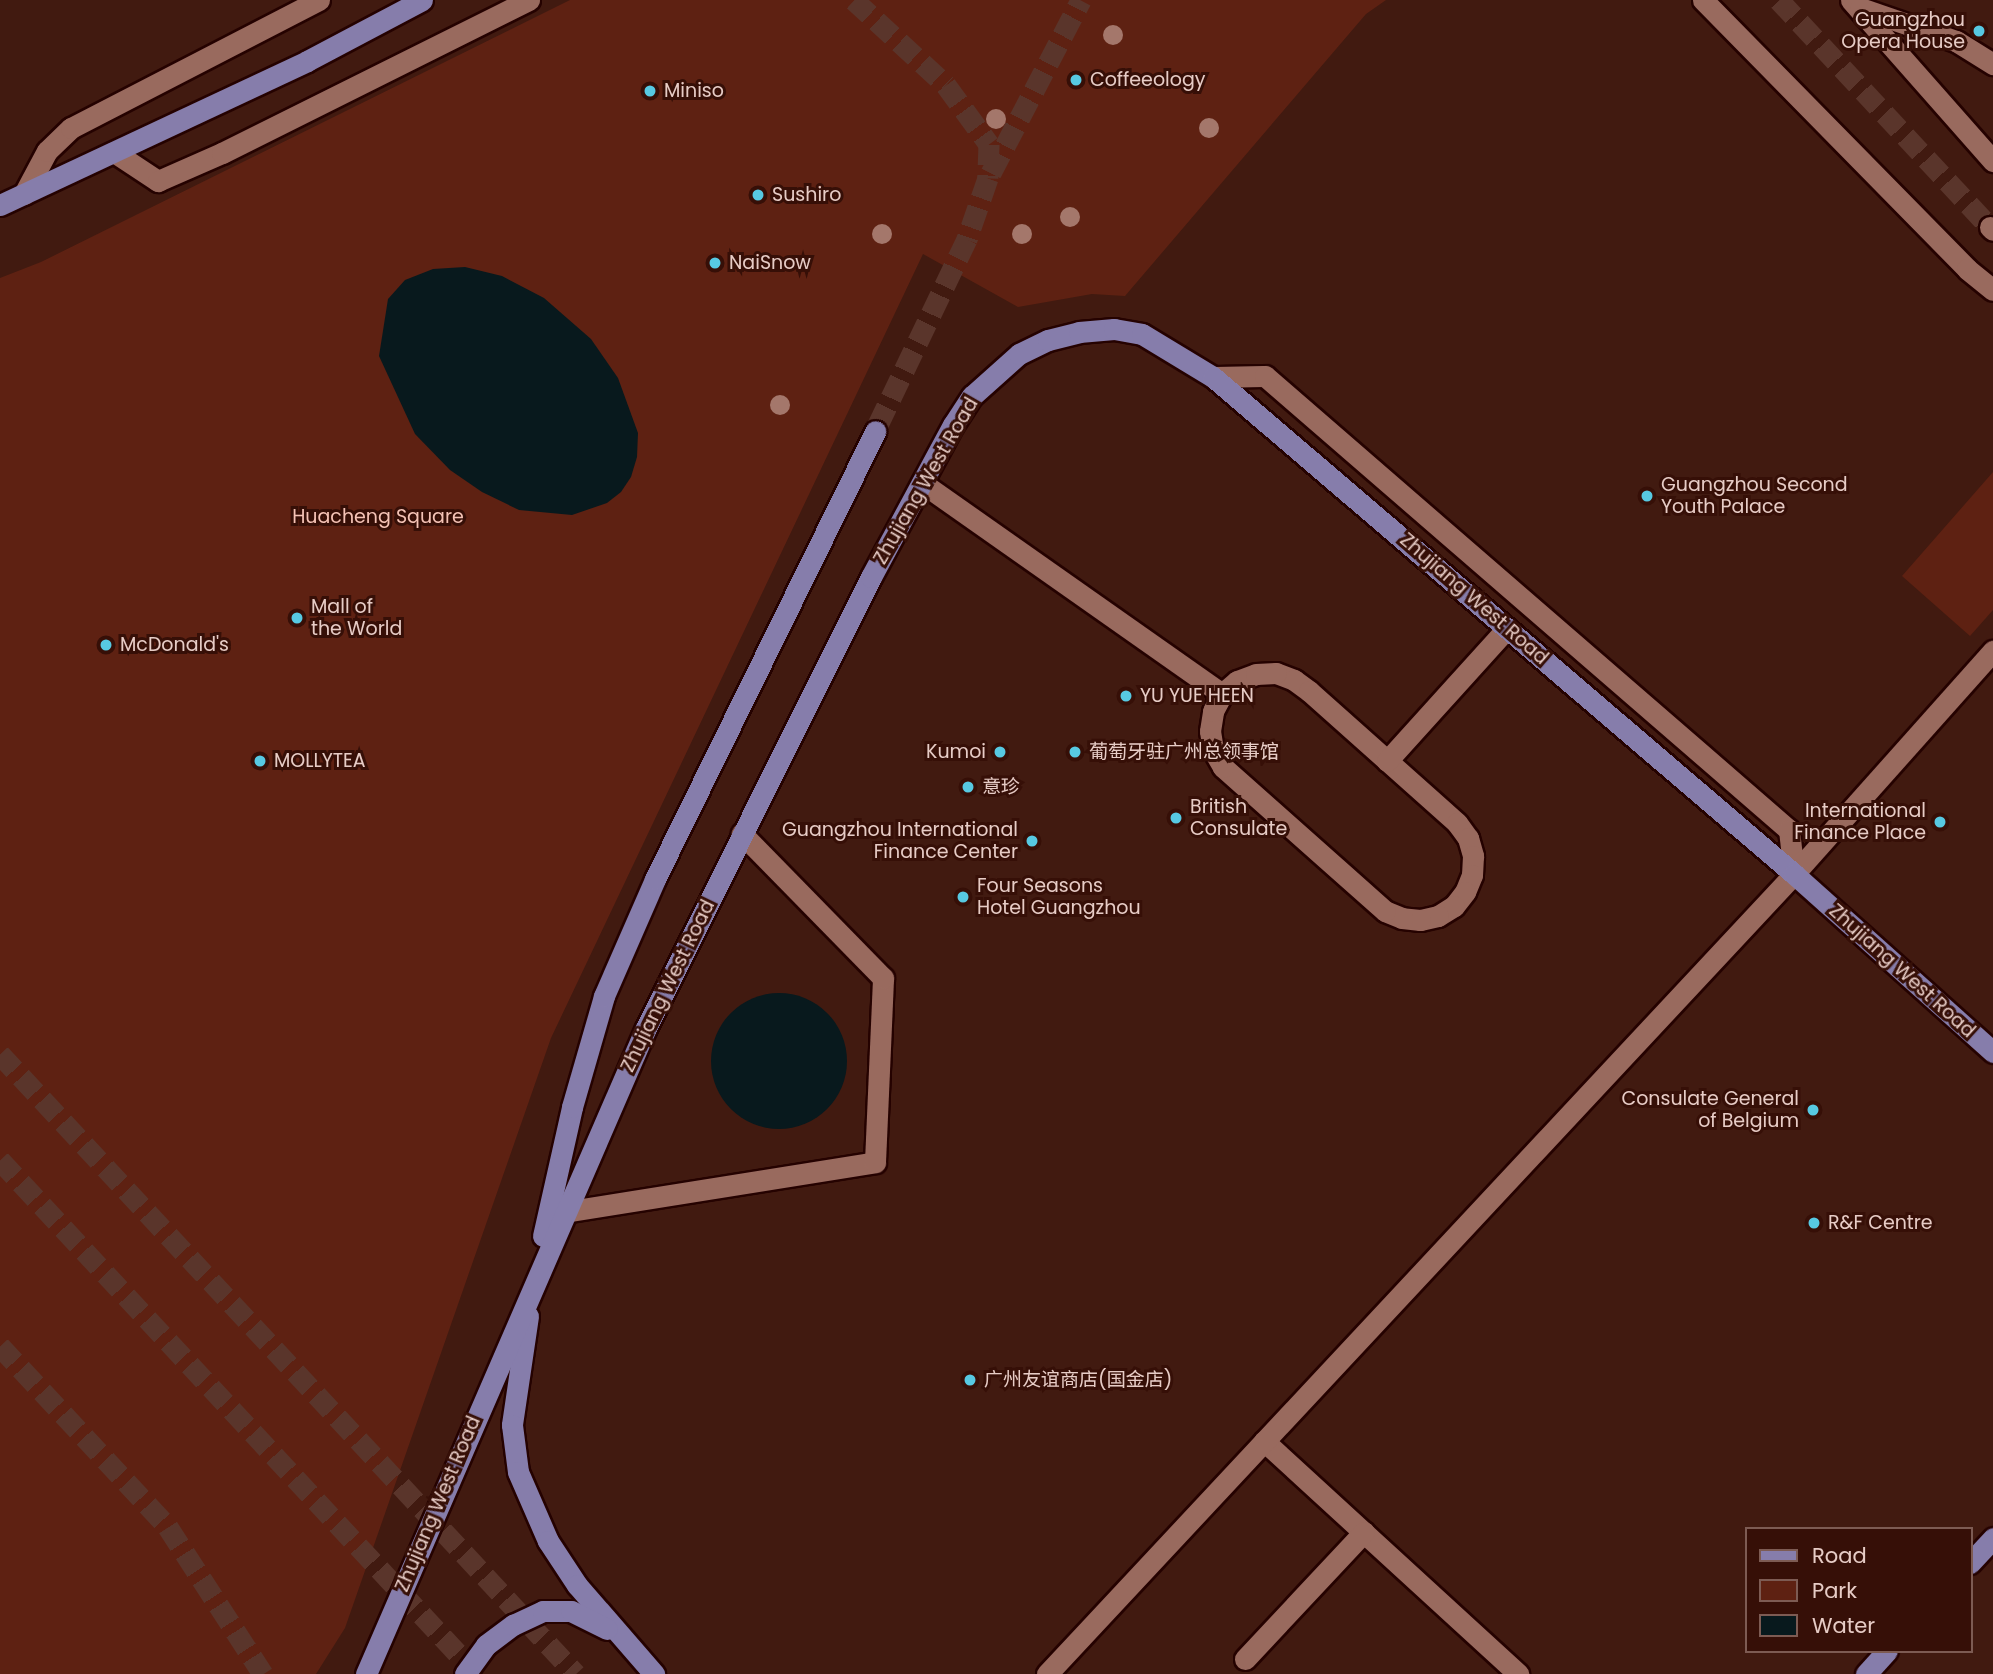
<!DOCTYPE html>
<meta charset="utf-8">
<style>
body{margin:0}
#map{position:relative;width:1993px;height:1674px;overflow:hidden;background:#411a10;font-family:Poppins,"Noto Sans SC",sans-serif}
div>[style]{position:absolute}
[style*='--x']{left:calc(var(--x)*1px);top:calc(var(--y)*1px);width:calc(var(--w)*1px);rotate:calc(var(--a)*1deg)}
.green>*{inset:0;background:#5e2112}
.water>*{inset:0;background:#08191d}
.round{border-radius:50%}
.minor-tunnel>*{height:21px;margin-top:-10.5px;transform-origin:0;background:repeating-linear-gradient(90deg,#5a352b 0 21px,transparent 0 31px)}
.major-tunnel>*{height:21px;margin-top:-10.5px;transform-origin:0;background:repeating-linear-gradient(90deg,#5a352b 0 21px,transparent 0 31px)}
.roads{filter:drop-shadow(2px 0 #250200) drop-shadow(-2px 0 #250200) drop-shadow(0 2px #250200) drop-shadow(0 -2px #250200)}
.minor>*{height:21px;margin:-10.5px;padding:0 10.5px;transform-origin:10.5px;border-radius:10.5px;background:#996a5e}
.major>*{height:21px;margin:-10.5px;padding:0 10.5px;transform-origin:10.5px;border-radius:10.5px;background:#867dab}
.trees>*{width:20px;height:20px;margin:-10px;border-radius:50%;background:#a4776b}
.dots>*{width:19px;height:19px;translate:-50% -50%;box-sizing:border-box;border:4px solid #360f07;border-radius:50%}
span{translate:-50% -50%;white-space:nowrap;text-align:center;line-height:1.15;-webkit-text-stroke:6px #360f07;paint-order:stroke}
.poi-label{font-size:19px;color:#e7ccc6}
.right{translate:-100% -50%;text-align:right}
.left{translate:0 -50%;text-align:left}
.street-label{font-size:19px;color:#e7ccc6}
.park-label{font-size:19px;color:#f5c3b6}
.legend{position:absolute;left:1745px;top:1527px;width:228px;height:126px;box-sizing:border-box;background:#360f07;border:2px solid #7d5b53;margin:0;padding:9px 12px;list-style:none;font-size:21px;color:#e7ccc6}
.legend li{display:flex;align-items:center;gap:14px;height:35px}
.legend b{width:35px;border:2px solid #7d5b53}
</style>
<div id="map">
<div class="green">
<i style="clip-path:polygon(570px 0,1386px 0,1366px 14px,1125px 296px,1092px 294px,1018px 307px,923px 254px,551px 1038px,345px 1628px,316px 1674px,0 1674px,0 278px,41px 262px)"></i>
<i style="clip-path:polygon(1993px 472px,1993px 610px,1970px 636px,1902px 576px)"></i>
</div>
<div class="water">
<i style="clip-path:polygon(465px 267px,502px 276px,544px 298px,591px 339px,618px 378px,638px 433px,637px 457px,631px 477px,621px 492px,607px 503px,572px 515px,519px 510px,482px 492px,450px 470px,415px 434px,379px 356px,388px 299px,405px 280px,433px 269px)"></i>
<i class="round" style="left:711px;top:993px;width:136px;height:136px"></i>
</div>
<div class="minor-tunnel">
<i style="--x:1779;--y:0;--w:310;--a:47.1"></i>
</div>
<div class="major-tunnel">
<i style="--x:854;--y:0;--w:125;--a:42.7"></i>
<i style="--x:946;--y:85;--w:73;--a:53.9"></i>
<i style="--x:989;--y:144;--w:34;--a:92"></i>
<i style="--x:988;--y:178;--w:65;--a:109"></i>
<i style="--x:967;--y:239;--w:213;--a:115.6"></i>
<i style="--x:991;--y:173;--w:195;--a:-62.5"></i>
<i style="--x:0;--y:1054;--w:846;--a:47.11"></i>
<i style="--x:0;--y:1160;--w:701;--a:47.14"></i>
<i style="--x:0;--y:1346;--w:247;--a:47.1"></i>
<i style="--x:168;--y:1527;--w:175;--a:57.1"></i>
</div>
<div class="roads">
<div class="minor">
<i style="--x:1703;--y:0;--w:377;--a:45.5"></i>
<i style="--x:1967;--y:269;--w:33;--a:39"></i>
<i style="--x:1851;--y:0;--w:215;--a:48.6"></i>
<i style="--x:1860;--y:8;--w:102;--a:19"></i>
<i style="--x:1956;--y:41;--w:44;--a:31.9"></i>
<i style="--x:114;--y:152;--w:53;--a:33.4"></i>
<i style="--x:158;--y:181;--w:70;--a:-23.6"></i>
<i style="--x:222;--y:153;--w:343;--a:-26.5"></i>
<i style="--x:24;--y:194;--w:49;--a:-61.9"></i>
<i style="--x:47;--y:151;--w:33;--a:-44"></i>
<i style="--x:71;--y:128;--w:279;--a:-27.3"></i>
<i style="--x:1990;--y:227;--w:4;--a:45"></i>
<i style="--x:1213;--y:377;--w:52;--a:-1.1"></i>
<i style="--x:1265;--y:376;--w:693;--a:40.91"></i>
<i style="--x:1789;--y:830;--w:44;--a:83.5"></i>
<i style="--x:922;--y:483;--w:367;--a:35.1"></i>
<i style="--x:1276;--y:673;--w:19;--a:21"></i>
<i style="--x:1294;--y:680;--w:19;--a:36"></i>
<i style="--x:1309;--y:691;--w:198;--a:41.7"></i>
<i style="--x:1457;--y:823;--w:19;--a:54"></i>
<i style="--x:1468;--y:838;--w:19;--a:74"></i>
<i style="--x:1473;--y:856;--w:19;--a:93"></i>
<i style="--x:1472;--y:875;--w:18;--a:112"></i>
<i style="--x:1465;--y:892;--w:18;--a:128"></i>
<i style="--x:1454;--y:906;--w:19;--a:148"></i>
<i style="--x:1438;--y:916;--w:18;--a:167"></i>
<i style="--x:1420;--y:920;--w:18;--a:-174"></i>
<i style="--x:1402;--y:918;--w:18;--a:-158"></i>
<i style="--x:1385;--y:911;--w:217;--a:-138.4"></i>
<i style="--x:1223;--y:767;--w:20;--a:-120"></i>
<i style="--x:1213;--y:750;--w:19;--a:-99"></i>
<i style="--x:1210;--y:731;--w:20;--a:-81"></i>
<i style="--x:1213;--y:711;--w:19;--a:-62"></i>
<i style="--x:1222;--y:694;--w:20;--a:-41"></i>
<i style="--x:1237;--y:681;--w:20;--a:-20"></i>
<i style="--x:1256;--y:674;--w:20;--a:-3"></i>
<i style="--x:1387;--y:761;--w:179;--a:-47.9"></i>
<i style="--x:564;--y:1212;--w:315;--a:-9.1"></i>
<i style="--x:875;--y:1162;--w:184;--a:-87.5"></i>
<i style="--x:883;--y:978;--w:202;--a:-134.4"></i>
<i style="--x:1264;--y:1441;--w:345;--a:42.5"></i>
<i style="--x:1245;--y:1659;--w:174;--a:-46.9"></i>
<i style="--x:1047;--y:1674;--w:1095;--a:-46.96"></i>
<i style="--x:1794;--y:874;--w:299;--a:-48.3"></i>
</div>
<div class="major">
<i style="--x:0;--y:205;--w:339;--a:-25.1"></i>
<i style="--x:307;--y:61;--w:130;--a:-27.9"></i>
<i style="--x:543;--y:1236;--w:132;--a:-77.3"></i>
<i style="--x:572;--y:1107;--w:116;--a:-73.9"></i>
<i style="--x:604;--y:996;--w:128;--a:-66.4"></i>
<i style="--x:655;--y:879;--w:499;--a:-63.8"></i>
<i style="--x:528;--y:1316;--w:110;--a:98.4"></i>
<i style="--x:512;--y:1425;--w:47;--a:82.7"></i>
<i style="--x:518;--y:1472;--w:75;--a:66.5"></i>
<i style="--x:548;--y:1541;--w:53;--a:56.6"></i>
<i style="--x:577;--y:1585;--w:118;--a:49.1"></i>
<i style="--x:1970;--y:1563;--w:34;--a:-47"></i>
<i style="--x:366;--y:1674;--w:704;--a:-66.57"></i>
<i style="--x:646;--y:1028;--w:504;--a:-63.49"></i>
<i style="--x:871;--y:577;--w:173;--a:-61.7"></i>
<i style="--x:953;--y:425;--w:35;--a:-57"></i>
<i style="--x:972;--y:396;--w:63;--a:-41.8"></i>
<i style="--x:1019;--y:354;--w:32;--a:-26"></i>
<i style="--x:1048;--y:340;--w:32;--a:-14"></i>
<i style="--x:1079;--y:332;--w:35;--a:-5"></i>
<i style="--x:1114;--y:329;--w:28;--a:10"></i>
<i style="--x:1142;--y:334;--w:83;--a:31.2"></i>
<i style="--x:1213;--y:377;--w:765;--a:40.54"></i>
<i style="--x:1794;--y:874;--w:267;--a:41.8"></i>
<i style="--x:465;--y:1674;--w:36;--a:-54"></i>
<i style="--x:486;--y:1645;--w:34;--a:-37"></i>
<i style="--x:513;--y:1625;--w:33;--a:-25"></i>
<i style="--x:543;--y:1611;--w:28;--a:0"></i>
<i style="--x:571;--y:1611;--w:40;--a:26.6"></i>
<i style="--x:1866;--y:1674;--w:31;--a:-48"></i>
</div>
</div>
<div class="trees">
<i style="left:1113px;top:35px"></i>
<i style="left:996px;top:119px"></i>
<i style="left:1209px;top:128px"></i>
<i style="left:1070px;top:217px"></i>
<i style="left:882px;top:234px"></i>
<i style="left:1022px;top:234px"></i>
<i style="left:780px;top:405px"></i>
</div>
<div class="dots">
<i style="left:1979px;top:31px;background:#57c9e2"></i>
<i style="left:1076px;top:80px;background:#57c9e2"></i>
<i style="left:650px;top:91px;background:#57c9e2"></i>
<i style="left:758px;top:195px;background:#57c9e2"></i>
<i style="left:715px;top:263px;background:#57c9e2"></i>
<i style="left:1647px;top:496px;background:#57c9e2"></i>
<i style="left:297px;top:618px;background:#57c9e2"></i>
<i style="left:106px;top:645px;background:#57c9e2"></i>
<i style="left:1126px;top:696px;background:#57c9e2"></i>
<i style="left:1000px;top:752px;background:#57c9e2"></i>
<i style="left:1075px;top:752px;background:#57c9e2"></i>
<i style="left:260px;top:761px;background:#57c9e2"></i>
<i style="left:968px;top:787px;background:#57c9e2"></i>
<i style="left:1176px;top:818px;background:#57c9e2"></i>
<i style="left:1940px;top:822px;background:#57c9e2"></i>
<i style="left:1032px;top:841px;background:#57c9e2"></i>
<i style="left:963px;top:897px;background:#57c9e2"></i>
<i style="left:1813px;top:1110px;background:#57c9e2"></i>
<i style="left:1814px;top:1223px;background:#57c9e2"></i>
<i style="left:970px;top:1380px;background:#57c9e2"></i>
</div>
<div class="poi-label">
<span class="right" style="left:1965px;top:31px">Guangzhou<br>Opera House</span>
<span class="left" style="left:1090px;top:80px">Coffeeology</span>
<span class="left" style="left:664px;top:91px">Miniso</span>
<span class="left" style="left:772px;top:195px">Sushiro</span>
<span class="left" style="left:729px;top:263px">NaiSnow</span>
<span class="left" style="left:1661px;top:496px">Guangzhou Second<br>Youth Palace</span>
<span class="left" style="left:311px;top:618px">Mall of<br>the World</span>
<span class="left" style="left:120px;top:645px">McDonald's</span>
<span class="left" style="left:1140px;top:696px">YU YUE HEEN</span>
<span class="right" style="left:986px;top:752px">Kumoi</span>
<span class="left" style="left:1089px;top:752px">葡萄牙驻广州总领事馆</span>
<span class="left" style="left:274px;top:761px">MOLLYTEA</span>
<span class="left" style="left:982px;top:787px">意珍</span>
<span class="left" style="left:1190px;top:818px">British<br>Consulate</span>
<span class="right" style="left:1926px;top:822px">International<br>Finance Place</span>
<span class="right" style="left:1018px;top:841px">Guangzhou International<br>Finance Center</span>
<span class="left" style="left:977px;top:897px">Four Seasons<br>Hotel Guangzhou</span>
<span class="right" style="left:1799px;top:1110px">Consulate General<br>of Belgium</span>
<span class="left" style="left:1828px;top:1223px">R&amp;F Centre</span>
<span class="left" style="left:984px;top:1380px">广州友谊商店(国金店)</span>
</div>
<div class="street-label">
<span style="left:926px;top:481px;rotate:-60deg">Zhujiang West Road</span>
<span style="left:1474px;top:599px;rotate:41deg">Zhujiang West Road</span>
<span style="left:1902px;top:971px;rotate:42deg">Zhujiang West Road</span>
<span style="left:668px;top:986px;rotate:-64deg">Zhujiang West Road</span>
<span style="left:438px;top:1504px;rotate:-67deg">Zhujiang West Road</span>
</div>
<div class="park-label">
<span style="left:378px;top:517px">Huacheng Square</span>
</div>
<ul class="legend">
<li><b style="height:9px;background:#867dab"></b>Road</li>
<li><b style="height:19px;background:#5e2112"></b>Park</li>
<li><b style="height:19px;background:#08191d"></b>Water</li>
</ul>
</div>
